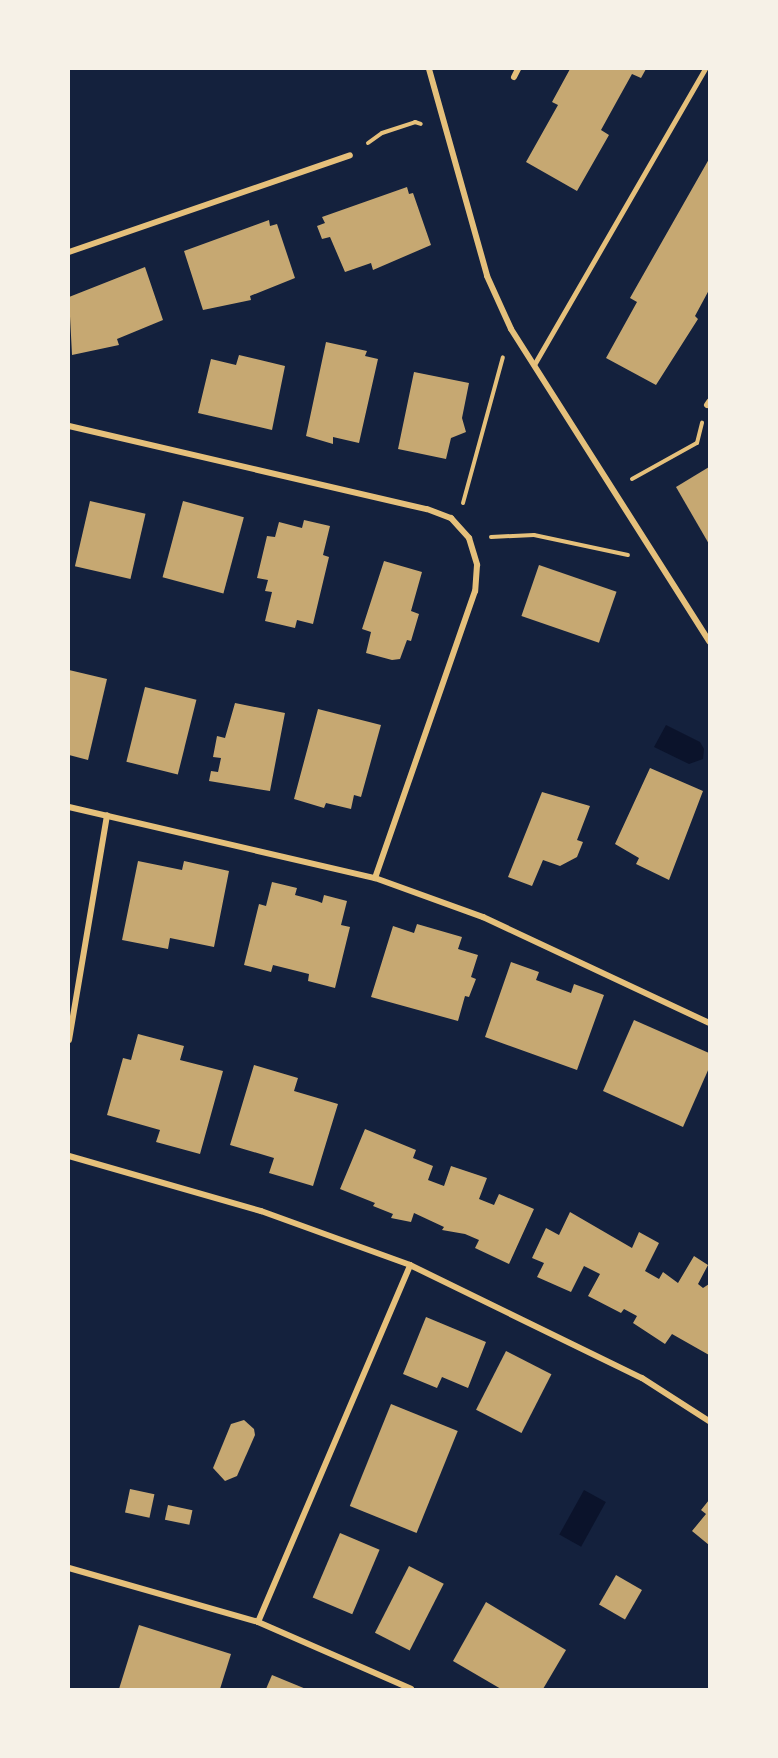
<!DOCTYPE html>
<style>
body{margin:0}
#map{position:relative;width:778px;height:1758px;overflow:hidden;background:#14213d;font-family:"Source Sans 3",sans-serif}
div>[style]{position:absolute}
[style*='--x']{left:calc(var(--x)*1px);top:calc(var(--y)*1px);width:calc(var(--w)*1px);rotate:calc(var(--a)*1deg)}
.water>*{inset:0;background:#0b132b;transform-origin:0 0}
.building>*{inset:0;background:#c6a872;transform-origin:0 0}
.path>*{height:4px;margin:-2px;padding:0 2px;transform-origin:2px;border-radius:2px;background:#e5c07b}
.service>*{height:4.5px;margin:-2.25px;padding:0 2.25px;transform-origin:2.25px;border-radius:2.25px;background:#e5c07b}
.minor>*{height:6px;margin:-3px;padding:0 3px;transform-origin:3px;border-radius:3px;background:#e5c07b}
span{translate:-50% -50%;white-space:nowrap;text-align:center;line-height:1.15;-webkit-text-stroke:5px #f6f1e7;paint-order:stroke}
.frame{position:absolute;inset:0;border:70px solid #f6f1e7;pointer-events:none}
</style>
<div id="map">
<div class="water">
<i style="clip-path:polygon(666px 725px,700px 742px,704px 749px,703px 759px,689px 764px,654px 747px)"></i>
<i style="left:584px;top:1490px;width:25px;height:51px;rotate:29deg"></i>
</div>
<div class="building">
<i style="clip-path:polygon(570px 69px,646px 69px,641px 78px,632px 74px,617px 101px,601px 130px,609px 135px,577px 191px,526px 162px,558px 105px,552px 102px)"></i>
<i style="clip-path:polygon(709px 159px,709px 290px,695px 316px,698px 319px,656px 385px,606px 358px,637px 302px,630px 298px)"></i>
<i style="clip-path:polygon(407px 187px,409px 194px,413px 193px,431px 245px,373px 270px,371px 263px,345px 272px,330px 237px,322px 239px,317px 226px,325px 223px,322px 217px)"></i>
<i style="clip-path:polygon(269px 220px,270px 226px,277px 224px,295px 278px,250px 296px,251px 300px,203px 310px,184px 251px)"></i>
<i style="clip-path:polygon(145px 267px,163px 320px,117px 339px,119px 345px,72px 355px,69px 297px)"></i>
<i style="clip-path:polygon(326px 342px,367px 351px,365px 356px,378px 359px,359px 443px,333px 437px,333px 444px,306px 436px)"></i>
<i style="clip-path:polygon(239px 355px,285px 366px,272px 430px,198px 413px,211px 359px,236px 365px)"></i>
<i style="clip-path:polygon(414px 372px,469px 383px,462px 418px,466px 432px,451px 438px,446px 459px,398px 449px)"></i>
<i style="clip-path:polygon(709px 467px,709px 544px,676px 487px)"></i>
<i style="left:90px;top:501px;width:57px;height:67px;rotate:13deg"></i>
<i style="left:183px;top:501px;width:63px;height:79px;rotate:15deg"></i>
<i style="clip-path:polygon(304px 520px,330px 526px,323px 555px,329px 557px,313px 624px,297px 620px,295px 628px,265px 621px,272px 592px,265px 591px,268px 580px,257px 578px,267px 536px,275px 537px,279px 522px,302px 528px)"></i>
<i style="clip-path:polygon(384px 561px,422px 572px,411px 611px,419px 614px,411px 641px,407px 640px,400px 659px,392px 660px,366px 653px,371px 632px,362px 629px)"></i>
<i style="left:539px;top:565px;width:82px;height:54px;rotate:19deg"></i>
<i style="clip-path:polygon(69px 670px,107px 679px,88px 760px,69px 755px)"></i>
<i style="left:145px;top:687px;width:53px;height:77px;rotate:14deg"></i>
<i style="clip-path:polygon(235px 703px,285px 713px,270px 791px,209px 781px,211px 771px,218px 772px,221px 758px,213px 757px,217px 736px,225px 738px)"></i>
<i style="clip-path:polygon(318px 709px,381px 725px,361px 797px,354px 795px,351px 809px,326px 803px,324px 808px,294px 799px)"></i>
<i style="clip-path:polygon(650px 768px,703px 791px,669px 880px,636px 864px,639px 858px,615px 844px)"></i>
<i style="clip-path:polygon(542px 792px,590px 806px,577px 840px,583px 842px,577px 857px,560px 866px,543px 860px,532px 886px,508px 877px)"></i>
<i style="clip-path:polygon(138px 861px,182px 870px,184px 861px,229px 871px,214px 947px,170px 938px,168px 949px,122px 940px)"></i>
<i style="clip-path:polygon(272px 882px,297px 888px,295px 895px,317px 901px,322px 903px,324px 895px,347px 901px,341px 925px,350px 927px,335px 988px,308px 981px,309px 974px,273px 965px,271px 972px,244px 965px,259px 904px,266px 906px)"></i>
<i style="clip-path:polygon(417px 924px,462px 937px,458px 949px,478px 955px,471px 977px,476px 979px,469px 997px,465px 996px,458px 1021px,371px 997px,393px 926px,414px 933px)"></i>
<i style="clip-path:polygon(511px 962px,539px 972px,536px 980px,571px 993px,574px 984px,604px 995px,577px 1070px,485px 1037px)"></i>
<i style="clip-path:polygon(634px 1020px,709px 1053px,709px 1068px,683px 1127px,603px 1091px)"></i>
<i style="clip-path:polygon(138px 1034px,184px 1046px,180px 1060px,223px 1071px,200px 1154px,156px 1142px,160px 1130px,107px 1115px,123px 1058px,131px 1060px)"></i>
<i style="clip-path:polygon(254px 1065px,298px 1078px,294px 1091px,338px 1104px,313px 1186px,269px 1173px,274px 1158px,230px 1145px)"></i>
<i style="clip-path:polygon(365px 1129px,416px 1150px,413px 1158px,433px 1166px,428px 1180px,444px 1186px,451px 1166px,487px 1178px,479px 1199px,494px 1205px,499px 1194px,534px 1209px,509px 1264px,475px 1248px,479px 1240px,465px 1234px,442px 1230px,444px 1227px,414px 1213px,411px 1222px,391px 1218px,393px 1214px,373px 1206px,375px 1203px,340px 1189px)"></i>
<i style="clip-path:polygon(570px 1212px,632px 1248px,639px 1232px,659px 1243px,645px 1271px,659px 1279px,663px 1272px,678px 1283px,694px 1256px,708px 1265px,698px 1284px,703px 1288px,709px 1284px,709px 1355px,672px 1334px,665px 1344px,633px 1323px,637px 1316px,624px 1309px,621px 1313px,588px 1296px,600px 1274px,584px 1266px,571px 1292px,537px 1277px,544px 1263px,532px 1258px,546px 1228px,559px 1235px)"></i>
<i style="clip-path:polygon(426px 1317px,486px 1342px,468px 1388px,442px 1377px,437px 1388px,403px 1374px)"></i>
<i style="left:506px;top:1351px;width:51px;height:66px;rotate:27deg"></i>
<i style="left:391px;top:1404px;width:72px;height:110px;rotate:22deg"></i>
<i style="clip-path:polygon(244px 1420px,254px 1429px,255px 1435px,237px 1476px,225px 1481px,213px 1468px,231px 1424px)"></i>
<i style="left:130px;top:1489px;width:25px;height:24px;rotate:12deg"></i>
<i style="clip-path:polygon(709px 1500px,709px 1545px,692px 1531px,706px 1514px,701px 1510px)"></i>
<i style="left:168px;top:1505px;width:25px;height:15px;rotate:12deg"></i>
<i style="left:340px;top:1533px;width:43px;height:70px;rotate:23deg"></i>
<i style="left:409px;top:1566px;width:39px;height:75px;rotate:27deg"></i>
<i style="left:616px;top:1575px;width:30px;height:34px;rotate:30deg"></i>
<i style="clip-path:polygon(486px 1602px,566px 1650px,543px 1689px,501px 1689px,453px 1661px)"></i>
<i style="clip-path:polygon(139px 1625px,231px 1654px,220px 1689px,119px 1689px)"></i>
<i style="clip-path:polygon(272px 1675px,306px 1689px,266px 1689px)"></i>
</div>
<div class="path">
<i style="--x:368;--y:143;--w:17;--a:-36"></i>
<i style="--x:382;--y:133;--w:35;--a:-18"></i>
<i style="--x:415;--y:122;--w:6;--a:18"></i>
<i style="--x:632;--y:479;--w:74;--a:-29"></i>
<i style="--x:697;--y:443;--w:21;--a:-76"></i>
<i style="--x:463;--y:503;--w:151;--a:-74.7"></i>
<i style="--x:491;--y:537;--w:43;--a:-2.7"></i>
<i style="--x:534;--y:535;--w:96;--a:12"></i>
</div>
<div class="service">
<i style="--x:534;--y:365;--w:342;--a:-60"></i>
</div>
<div class="minor">
<i style="--x:429;--y:69;--w:215;--a:74.3"></i>
<i style="--x:487;--y:276;--w:58;--a:65.6"></i>
<i style="--x:511;--y:329;--w:370;--a:57.6"></i>
<i style="--x:514;--y:77;--w:9;--a:-63"></i>
<i style="--x:69;--y:252;--w:297;--a:-19"></i>
<i style="--x:707;--y:405;--w:4;--a:-56"></i>
<i style="--x:69;--y:426;--w:367;--a:13.1"></i>
<i style="--x:427;--y:509;--w:26;--a:21"></i>
<i style="--x:451;--y:518;--w:27;--a:48"></i>
<i style="--x:469;--y:538;--w:28;--a:73"></i>
<i style="--x:477;--y:565;--w:26;--a:94"></i>
<i style="--x:475;--y:591;--w:304;--a:109.2"></i>
<i style="--x:69;--y:807;--w:314;--a:13.1"></i>
<i style="--x:375;--y:878;--w:115;--a:19.9"></i>
<i style="--x:483;--y:917;--w:250;--a:25.1"></i>
<i style="--x:69;--y:1040;--w:228;--a:-80.4"></i>
<i style="--x:69;--y:1156;--w:200;--a:16"></i>
<i style="--x:261;--y:1211;--w:158;--a:19.9"></i>
<i style="--x:410;--y:1265;--w:258;--a:26"></i>
<i style="--x:642;--y:1378;--w:80;--a:32.7"></i>
<i style="--x:69;--y:1568;--w:197;--a:15.9"></i>
<i style="--x:258;--y:1622;--w:167;--a:23.6"></i>
<i style="--x:258;--y:1622;--w:388;--a:-66.9"></i>
</div>
<div class="frame"></div>
</div>
